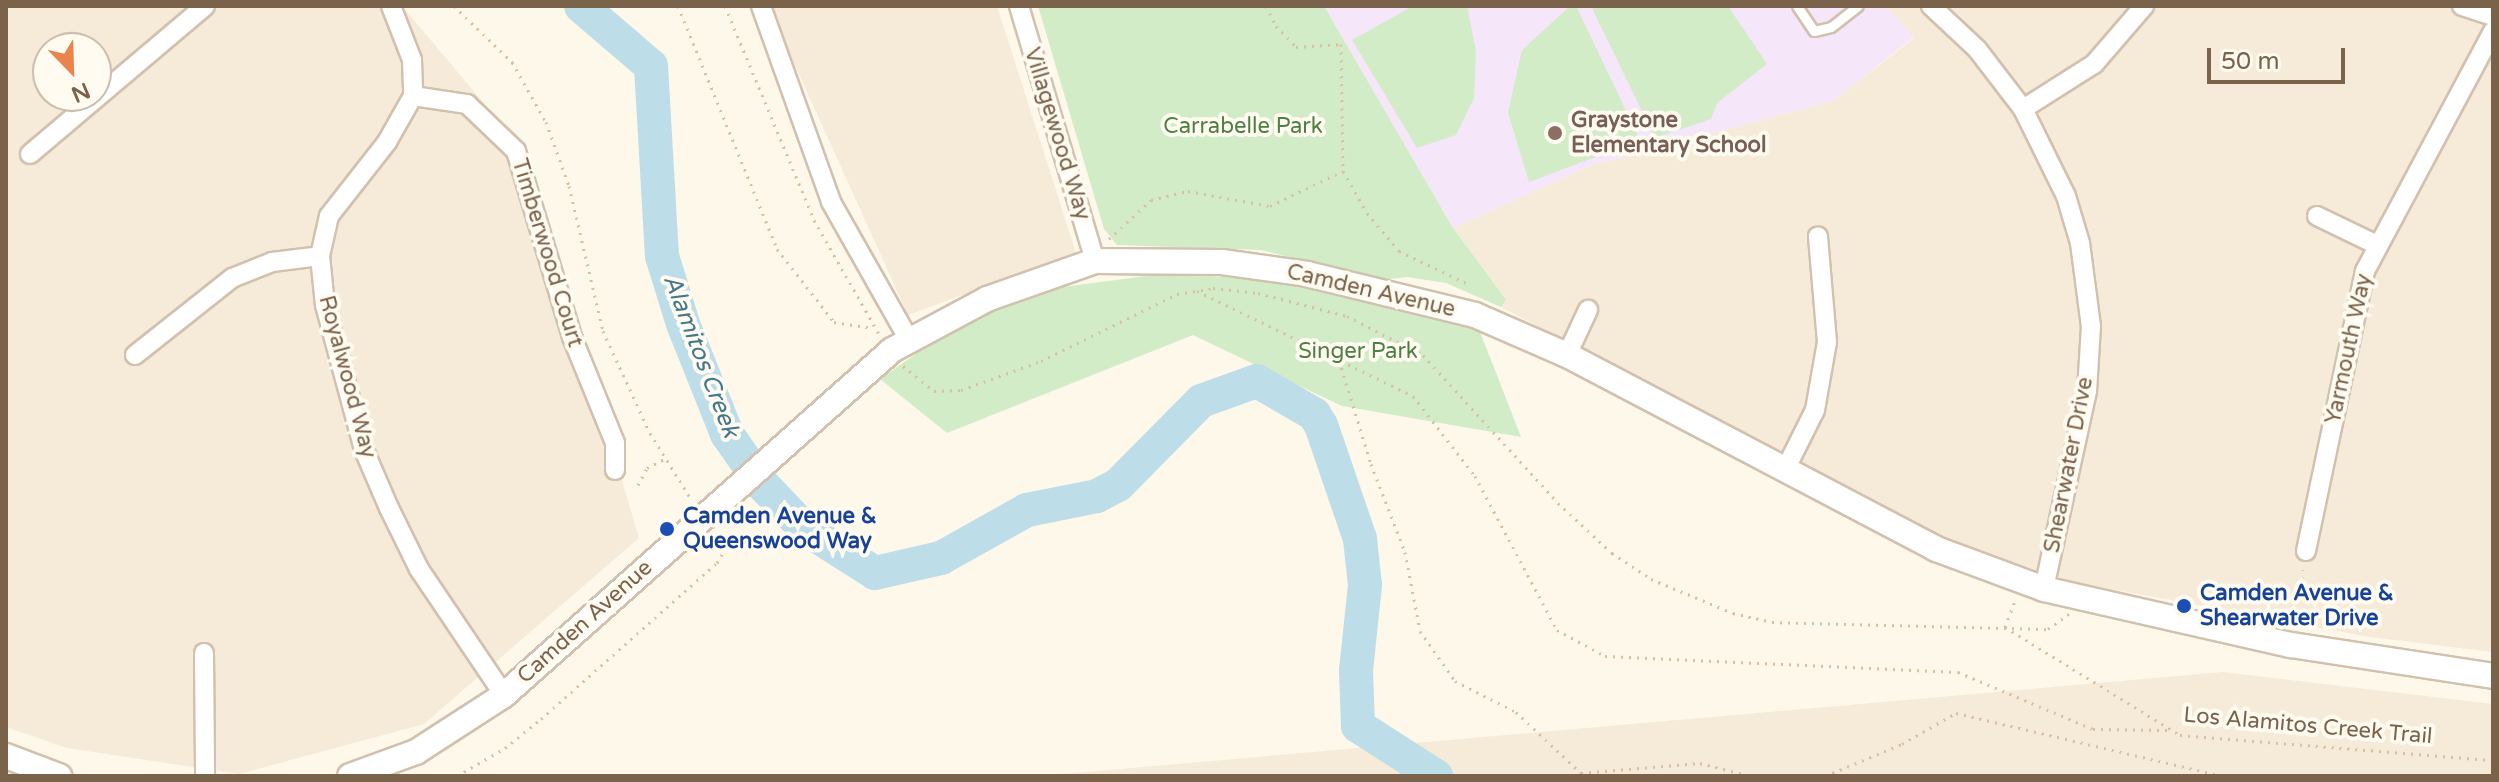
<!DOCTYPE html>
<style>
body{margin:0}
#map{position:relative;width:2499px;height:782px;overflow:hidden;background:#fdf8ea;font-family:"Varela Round",sans-serif}
div>[style]{position:absolute}
[style*='--x']{left:calc(var(--x)*1px);top:calc(var(--y)*1px);width:calc(var(--w)*1px);rotate:calc(var(--a)*1deg)}
.residential>*{inset:0;background:#f5ebd8}
.education>*{inset:0;background:#f5e6fa}
.green>*{inset:0;background:#d1ecc7}
.river>*{height:34px;margin:-17px;padding:0 17px;transform-origin:17px;border-radius:17px;background:#bddde8}
.path>*{height:3px;margin-top:-1.5px;transform-origin:0;background:repeating-linear-gradient(90deg,#dabfa3 0 2px,transparent 0 8px)}
.roads{filter:drop-shadow(2px 0 #d1c1ae) drop-shadow(-2px 0 #d1c1ae) drop-shadow(0 2px #d1c1ae) drop-shadow(0 -2px #d1c1ae)}
.lane>*{height:9px;margin:-4.5px;padding:0 4.5px;transform-origin:4.5px;border-radius:4.5px;background:#fff}
.street>*{height:18px;margin:-9px;padding:0 9px;transform-origin:9px;border-radius:9px;background:#fff}
.secondary>*{height:24px;margin:-12px;padding:0 12px;transform-origin:12px;border-radius:12px;background:#fff}
.dots>*{width:22px;height:22px;translate:-50% -50%;box-sizing:border-box;border:4px solid #fffbf1;border-radius:50%}
span{translate:-50% -50%;white-space:nowrap;text-align:center;line-height:1.15;-webkit-text-stroke:8px #fffbf1;paint-order:stroke}
.education-label{font-size:22px;color:#785e54;font-weight:700}
.left{translate:0 -50%;text-align:left}
.park-label{font-size:22px;color:#4d8042}
.street-label{font-size:22px;color:#7a624b}
.transit-label{font-size:22px;color:#164399;font-weight:700}
.water-label{font-size:24px;color:#44788d;font-style:italic}
.frame{position:absolute;inset:0;border:8px solid #7a624b;pointer-events:none}
.north{position:absolute;left:32px;top:32px;width:80px;height:80px;box-sizing:border-box;background:#fffbf1;border:2px solid #cabeaf;border-radius:50%;rotate:157deg;font-size:22px;font-weight:700;line-height:32px;text-align:center;color:#7a624b}
.north::after{content:'';display:block;margin:auto;width:28px;height:36px;background:#ea834c;clip-path:polygon(50% 0,100% 100%,50% 72%,0 100%)}
.scale{position:absolute;left:2207px;top:48px;width:138px;height:36px;box-sizing:border-box;border:4px solid #7a624b;border-top:0;padding-left:10px;font-size:24px;line-height:28px;white-space:nowrap;color:#7a624b;-webkit-text-stroke:6px #fffbf1;paint-order:stroke}
</style>
<div id="map">
<div class="residential">
<i style="clip-path:polygon(evenodd,6px 6px,402px 6px,525px 152px,639px 538px,424px 724px,239px 774px,67px 748px,6px 727px,6px 6px,48px 48px,96px 48px,96px 96px,48px 96px,48px 48px)"></i>
<i style="clip-path:polygon(768px 6px,997px 6px,1076px 253px,908px 315px)"></i>
<i style="clip-path:polygon(1886px 6px,2493px 6px,2493px 652px,2370px 637px,2073px 582px,1948px 540px,1501px 307px,1506px 298px,1453px 228px,1590px 166px,1833px 101px,1914px 38px)"></i>
<i style="clip-path:polygon(2223px 672px,2493px 704px,2493px 776px,1041px 776px)"></i>
</div>
<div class="education">
<i style="clip-path:polygon(1324px 6px,1886px 6px,1914px 37px,1833px 101px,1590px 166px,1453px 228px)"></i>
</div>
<div class="green">
<i style="clip-path:polygon(1038px 6px,1324px 6px,1453px 228px,1506px 299px,1501px 307px,1446px 283px,1407px 277px,1381px 280px,1261px 250px,1117px 245px,1104px 229px)"></i>
<i style="clip-path:polygon(1413px 6px,1467px 6px,1476px 52px,1474px 98px,1456px 135px,1417px 148px,1352px 40px)"></i>
<i style="clip-path:polygon(1570px 6px,1576px 6px,1640px 140px,1529px 182px,1508px 113px,1522px 50px)"></i>
<i style="clip-path:polygon(1591px 6px,1728px 6px,1767px 64px,1717px 103px,1711px 119px,1655px 138px)"></i>
<i style="clip-path:polygon(1169px 273px,1309px 283px,1477px 324px,1521px 437px,1342px 406px,1193px 335px,947px 433px,880px 379px,959px 324px,1063px 287px)"></i>
</div>
<div class="river">
<i style="--x:581;--y:6;--w:92;--a:40.6"></i>
<i style="--x:651;--y:66;--w:190;--a:86.7"></i>
<i style="--x:662;--y:256;--w:71;--a:72.8"></i>
<i style="--x:683;--y:324;--w:118;--a:68.2"></i>
<i style="--x:727;--y:434;--w:61;--a:55"></i>
<i style="--x:762;--y:484;--w:61;--a:46.3"></i>
<i style="--x:804;--y:528;--w:84;--a:32.4"></i>
<i style="--x:875;--y:573;--w:68;--a:-12.8"></i>
<i style="--x:941;--y:558;--w:98;--a:-29.2"></i>
<i style="--x:1027;--y:510;--w:71;--a:-11.3"></i>
<i style="--x:1097;--y:496;--w:24;--a:-28"></i>
<i style="--x:1118;--y:485;--w:118;--a:-45.3"></i>
<i style="--x:1201;--y:401;--w:59;--a:-19.7"></i>
<i style="--x:1257;--y:381;--w:66;--a:30.1"></i>
<i style="--x:1314;--y:414;--w:13;--a:58"></i>
<i style="--x:1321;--y:425;--w:120;--a:71.1"></i>
<i style="--x:1360;--y:539;--w:46;--a:83.8"></i>
<i style="--x:1365;--y:585;--w:86;--a:96"></i>
<i style="--x:1356;--y:671;--w:55;--a:87.9"></i>
<i style="--x:1358;--y:726;--w:93;--a:32.7"></i>
</div>
<div class="path">
<i style="--x:454;--y:6;--w:81;--a:44"></i>
<i style="--x:512;--y:62;--w:69;--a:60.5"></i>
<i style="--x:546;--y:122;--w:68;--a:70.2"></i>
<i style="--x:569;--y:186;--w:149;--a:76.8"></i>
<i style="--x:603;--y:331;--w:112;--a:65.3"></i>
<i style="--x:650;--y:433;--w:78;--a:58.2"></i>
<i style="--x:678;--y:6;--w:262;--a:67.8"></i>
<i style="--x:777;--y:249;--w:93;--a:52"></i>
<i style="--x:834;--y:322;--w:39;--a:9"></i>
<i style="--x:725;--y:6;--w:232;--a:67.4"></i>
<i style="--x:814;--y:220;--w:131;--a:60.3"></i>
<i style="--x:1266;--y:6;--w:22;--a:63"></i>
<i style="--x:1276;--y:26;--w:29;--a:46"></i>
<i style="--x:1296;--y:47;--w:45;--a:-3.8"></i>
<i style="--x:1341;--y:44;--w:127;--a:89.1"></i>
<i style="--x:1343;--y:171;--w:48;--a:60.3"></i>
<i style="--x:1367;--y:213;--w:50;--a:49.9"></i>
<i style="--x:1399;--y:251;--w:74;--a:25.5"></i>
<i style="--x:1109;--y:239;--w:57;--a:-42.9"></i>
<i style="--x:1151;--y:200;--w:38;--a:-14"></i>
<i style="--x:1188;--y:191;--w:83;--a:10.4"></i>
<i style="--x:1270;--y:206;--w:81;--a:-25.6"></i>
<i style="--x:1197;--y:291;--w:240;--a:25.9"></i>
<i style="--x:1413;--y:396;--w:101;--a:52.2"></i>
<i style="--x:1475;--y:476;--w:174;--a:62"></i>
<i style="--x:1557;--y:630;--w:55;--a:28.4"></i>
<i style="--x:1605;--y:656;--w:353;--a:2.6"></i>
<i style="--x:1958;--y:672;--w:147;--a:22.9"></i>
<i style="--x:2093;--y:729;--w:76;--a:0.8"></i>
<i style="--x:1339;--y:360;--w:109;--a:72.9"></i>
<i style="--x:1371;--y:464;--w:94;--a:68.9"></i>
<i style="--x:1405;--y:552;--w:80;--a:79.2"></i>
<i style="--x:1420;--y:631;--w:61;--a:55"></i>
<i style="--x:1455;--y:681;--w:68;--a:26.9"></i>
<i style="--x:1516;--y:712;--w:89;--a:43.2"></i>
<i style="--x:1581;--y:773;--w:119;--a:-4.8"></i>
<i style="--x:1700;--y:763;--w:53;--a:14.3"></i>
<i style="--x:903;--y:366;--w:40;--a:39"></i>
<i style="--x:934;--y:391;--w:27;--a:-2"></i>
<i style="--x:961;--y:390;--w:85;--a:-19.9"></i>
<i style="--x:1041;--y:361;--w:152;--a:-26.2"></i>
<i style="--x:1177;--y:294;--w:36;--a:-9"></i>
<i style="--x:1213;--y:288;--w:45;--a:6.3"></i>
<i style="--x:1258;--y:293;--w:92;--a:14.5"></i>
<i style="--x:1347;--y:316;--w:85;--a:27.2"></i>
<i style="--x:1423;--y:355;--w:200;--a:47.6"></i>
<i style="--x:1558;--y:503;--w:74;--a:42.8"></i>
<i style="--x:1612;--y:553;--w:47;--a:33.7"></i>
<i style="--x:1651;--y:579;--w:89;--a:22.5"></i>
<i style="--x:1733;--y:613;--w:40;--a:13"></i>
<i style="--x:1772;--y:622;--w:276;--a:1.5"></i>
<i style="--x:2048;--y:629;--w:26;--a:-36"></i>
<i style="--x:638;--y:485;--w:19;--a:-62"></i>
<i style="--x:647;--y:468;--w:20;--a:-27"></i>
<i style="--x:2294;--y:626;--w:57;--a:-80.9"></i>
<i style="--x:2005;--y:627;--w:206;--a:31.7"></i>
<i style="--x:2180;--y:735;--w:314;--a:4.6"></i>
<i style="--x:2005;--y:627;--w:28;--a:-69"></i>
<i style="--x:457;--y:776;--w:56;--a:-30.3"></i>
<i style="--x:505;--y:748;--w:46;--a:-38.9"></i>
<i style="--x:541;--y:719;--w:235;--a:-41.6"></i>
<i style="--x:717;--y:563;--w:16;--a:-60"></i>
<i style="--x:725;--y:549;--w:19;--a:-108"></i>
<i style="--x:1825;--y:776;--w:83;--a:-22.6"></i>
<i style="--x:1902;--y:744;--w:62;--a:-29.9"></i>
<i style="--x:1956;--y:713;--w:273;--a:13.3"></i>
</div>
<div class="roads">
<div class="lane">
<i style="--x:1797;--y:6;--w:30;--a:56"></i>
<i style="--x:1814;--y:31;--w:17;--a:-13"></i>
<i style="--x:1831;--y:27;--w:34;--a:-38"></i>
</div>
<div class="street">
<i style="--x:391;--y:6;--w:58;--a:68.7"></i>
<i style="--x:412;--y:60;--w:36;--a:88"></i>
<i style="--x:413;--y:96;--w:53;--a:119.5"></i>
<i style="--x:387;--y:142;--w:94;--a:128.1"></i>
<i style="--x:329;--y:216;--w:41;--a:102.7"></i>
<i style="--x:320;--y:256;--w:49;--a:84.2"></i>
<i style="--x:325;--y:305;--w:150;--a:74.9"></i>
<i style="--x:364;--y:450;--w:63;--a:66.7"></i>
<i style="--x:389;--y:508;--w:68;--a:63.8"></i>
<i style="--x:419;--y:569;--w:152;--a:56"></i>
<i style="--x:761;--y:6;--w:208;--a:70.3"></i>
<i style="--x:831;--y:202;--w:159;--a:60.5"></i>
<i style="--x:1019;--y:6;--w:266;--a:73.4"></i>
<i style="--x:1931;--y:6;--w:63;--a:43.1"></i>
<i style="--x:1977;--y:49;--w:76;--a:52.5"></i>
<i style="--x:2023;--y:109;--w:97;--a:63.7"></i>
<i style="--x:2066;--y:196;--w:49;--a:73.4"></i>
<i style="--x:2080;--y:243;--w:84;--a:82.5"></i>
<i style="--x:2091;--y:326;--w:65;--a:93.5"></i>
<i style="--x:2087;--y:391;--w:203;--a:102.3"></i>
<i style="--x:2462;--y:6;--w:33;--a:18"></i>
<i style="--x:413;--y:96;--w:55;--a:8.4"></i>
<i style="--x:467;--y:104;--w:68;--a:43.8"></i>
<i style="--x:516;--y:151;--w:194;--a:73.2"></i>
<i style="--x:572;--y:337;--w:114;--a:67.9"></i>
<i style="--x:615;--y:443;--w:27;--a:90"></i>
<i style="--x:2023;--y:109;--w:84;--a:-32.4"></i>
<i style="--x:2094;--y:64;--w:77;--a:-49.2"></i>
<i style="--x:30;--y:154;--w:229;--a:-40.2"></i>
<i style="--x:2317;--y:216;--w:67;--a:25.8"></i>
<i style="--x:135;--y:355;--w:124;--a:-38.4"></i>
<i style="--x:232;--y:278;--w:43;--a:-21.8"></i>
<i style="--x:272;--y:262;--w:48;--a:-7.1"></i>
<i style="--x:1567;--y:355;--w:50;--a:-65"></i>
<i style="--x:1785;--y:470;--w:67;--a:-63.4"></i>
<i style="--x:1815;--y:410;--w:69;--a:-80"></i>
<i style="--x:1827;--y:342;--w:106;--a:-94.9"></i>
<i style="--x:2306;--y:551;--w:286;--a:-78.1"></i>
<i style="--x:2365;--y:271;--w:272;--a:-61.9"></i>
<i style="--x:204;--y:653;--w:123;--a:89.5"></i>
</div>
<div class="secondary">
<i style="--x:6;--y:756;--w:57;--a:20.7"></i>
<i style="--x:350;--y:776;--w:70;--a:-20"></i>
<i style="--x:416;--y:752;--w:105;--a:-32.9"></i>
<i style="--x:504;--y:695;--w:519;--a:-41.64"></i>
<i style="--x:892;--y:350;--w:108;--a:-28.2"></i>
<i style="--x:987;--y:299;--w:114;--a:-19.4"></i>
<i style="--x:1095;--y:261;--w:127;--a:0.5"></i>
<i style="--x:1222;--y:262;--w:86;--a:8"></i>
<i style="--x:1307;--y:274;--w:173;--a:13.7"></i>
<i style="--x:1475;--y:315;--w:100;--a:23.5"></i>
<i style="--x:1567;--y:355;--w:417;--a:27.7"></i>
<i style="--x:1936;--y:549;--w:115;--a:20.3"></i>
<i style="--x:2044;--y:589;--w:253;--a:12.8"></i>
<i style="--x:2291;--y:645;--w:204;--a:8.7"></i>
</div>
</div>
<div class="dots">
<i style="left:1555px;top:133px;background:#8d6e63"></i>
<i style="left:667px;top:529px;background:#1a4fb4"></i>
<i style="left:2184px;top:606px;background:#1a4fb4"></i>
</div>
<div class="education-label">
<span class="left" style="left:1571px;top:133px">Graystone<br>Elementary School</span>
</div>
<div class="park-label">
<span style="left:1243px;top:127px">Carrabelle Park</span>
<span style="left:1358px;top:352px">Singer Park</span>
</div>
<div class="street-label">
<span style="left:1057px;top:134px;rotate:73deg">Villagewood Way</span>
<span style="left:547px;top:253px;rotate:73deg">Timberwood Court</span>
<span style="left:1371px;top:291px;rotate:13deg">Camden Avenue</span>
<span style="left:2349px;top:349px;rotate:-78deg">Yarmouth Way</span>
<span style="left:347px;top:377px;rotate:75deg">Royalwood Way</span>
<span style="left:2069px;top:465px;rotate:-79deg">Shearwater Drive</span>
<span style="left:585px;top:622px;rotate:-42deg">Camden Avenue</span>
<span style="left:2308px;top:726px;rotate:5deg">Los Alamitos Creek Trail</span>
</div>
<div class="transit-label">
<span class="left" style="left:683px;top:529px">Camden Avenue &amp;<br>Queenswood Way</span>
<span class="left" style="left:2200px;top:606px">Camden Avenue &amp;<br>Shearwater Drive</span>
</div>
<div class="water-label">
<span style="left:701px;top:356px;rotate:69deg">Alamitos Creek</span>
</div>
<div class="frame"></div>
<div class="north">N</div>
<div class="scale">50 m</div>
</div>
